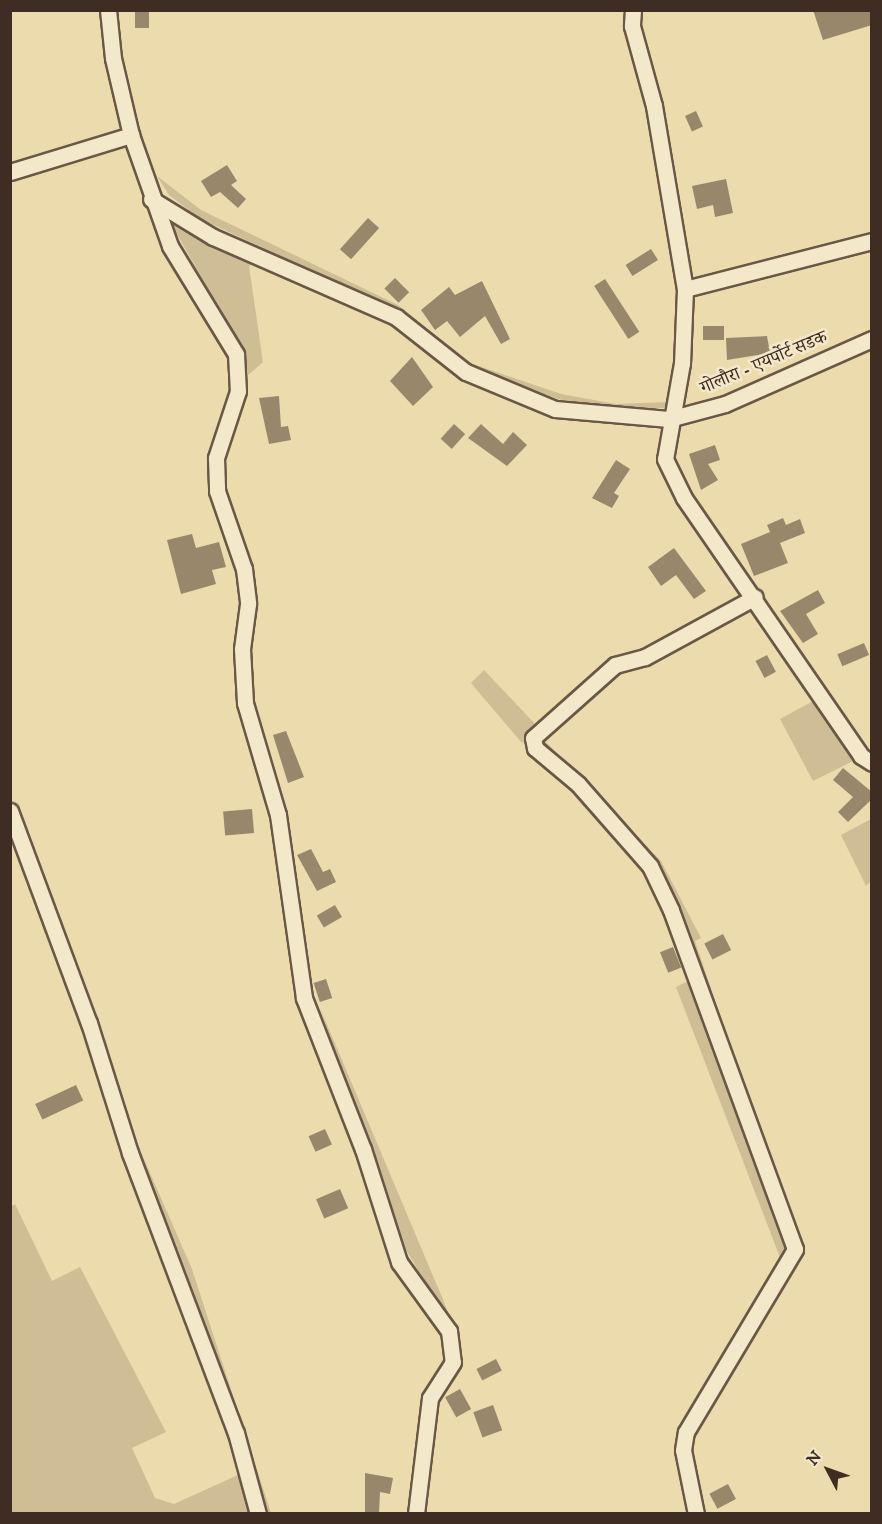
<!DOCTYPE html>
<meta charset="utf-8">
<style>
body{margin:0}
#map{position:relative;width:882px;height:1524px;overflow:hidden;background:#ecdbad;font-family:"IM FELL DW Pica","Noto Serif Devanagari",serif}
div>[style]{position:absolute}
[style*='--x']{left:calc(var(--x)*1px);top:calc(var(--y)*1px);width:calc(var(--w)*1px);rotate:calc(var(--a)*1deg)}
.green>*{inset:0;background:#cfbd96}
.building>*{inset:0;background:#99876b;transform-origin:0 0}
.roads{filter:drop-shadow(2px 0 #6a5846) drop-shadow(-2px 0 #6a5846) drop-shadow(0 2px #6a5846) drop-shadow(0 -2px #6a5846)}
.minor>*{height:15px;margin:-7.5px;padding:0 7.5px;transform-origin:7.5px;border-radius:7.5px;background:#f3e8ca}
span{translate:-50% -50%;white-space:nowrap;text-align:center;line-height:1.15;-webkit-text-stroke:5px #f3e8ca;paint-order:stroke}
.street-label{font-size:18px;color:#3f2c23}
.frame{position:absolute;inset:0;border:12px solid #3f2c23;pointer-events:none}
.north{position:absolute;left:798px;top:1440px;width:60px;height:60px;-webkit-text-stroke:4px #f3e8ca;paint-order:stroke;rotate:311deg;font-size:16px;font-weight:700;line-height:24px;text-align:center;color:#3f2c23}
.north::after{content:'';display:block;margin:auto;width:21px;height:27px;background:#3f2c23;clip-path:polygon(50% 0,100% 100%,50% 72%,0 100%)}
</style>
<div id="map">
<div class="green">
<i style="clip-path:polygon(157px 176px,201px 210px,398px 305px,470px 363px,561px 394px,616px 404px,668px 402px,664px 408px,613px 410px,558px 399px,470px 366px,344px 286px,201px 219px,169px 195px)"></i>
<i style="clip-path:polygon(169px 220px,263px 261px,249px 266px,263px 362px,247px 376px,230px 328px)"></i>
<i style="clip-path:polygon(627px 666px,551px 726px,544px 740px,661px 861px,701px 938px,695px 941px,751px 1108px,654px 864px,539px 747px,538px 737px,548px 725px)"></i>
<i style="clip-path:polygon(484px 670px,537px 726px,522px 743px,471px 683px)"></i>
<i style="clip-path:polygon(815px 700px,855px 760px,813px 781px,780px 719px)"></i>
<i style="clip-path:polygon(871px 819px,871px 881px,866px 886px,841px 835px)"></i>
<i style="clip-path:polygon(688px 981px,786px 1241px,781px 1260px,676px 987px)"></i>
<i style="clip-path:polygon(320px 1008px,444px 1302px,456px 1334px,405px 1248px)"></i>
<i style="clip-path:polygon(133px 1134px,192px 1269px,271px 1513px,266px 1513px,218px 1359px,141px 1168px)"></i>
<i style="clip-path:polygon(15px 1204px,52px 1281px,80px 1267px,166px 1432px,132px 1448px,155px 1498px,174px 1504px,240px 1474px,250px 1513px,11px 1514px,10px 1207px)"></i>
</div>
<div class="building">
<i style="left:135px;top:10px;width:14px;height:18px"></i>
<i style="clip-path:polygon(813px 10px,872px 10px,872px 25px,823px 40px)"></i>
<i style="left:696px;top:111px;width:17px;height:12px;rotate:66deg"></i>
<i style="clip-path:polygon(227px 165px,237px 181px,231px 185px,246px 199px,238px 208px,220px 192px,211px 197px,201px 181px)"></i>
<i style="clip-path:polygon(726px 179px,733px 213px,715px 217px,713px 205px,697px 209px,692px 186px)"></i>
<i style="left:368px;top:218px;width:15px;height:42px;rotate:42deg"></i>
<i style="left:651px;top:249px;width:13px;height:30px;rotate:58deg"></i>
<i style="left:395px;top:278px;width:20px;height:15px;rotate:45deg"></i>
<i style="left:605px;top:279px;width:63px;height:13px;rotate:57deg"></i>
<i style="clip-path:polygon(482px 281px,510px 339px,501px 344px,485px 316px,460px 337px,447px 321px,435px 330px,421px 310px,449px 287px,455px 295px)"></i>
<i style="left:703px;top:326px;width:21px;height:14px"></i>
<i style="clip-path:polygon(767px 336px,770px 353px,727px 360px,726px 338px)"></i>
<i style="clip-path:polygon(412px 357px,433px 387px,413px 406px,390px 381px)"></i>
<i style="clip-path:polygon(279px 396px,281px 427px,288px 426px,291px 440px,269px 444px,259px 398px)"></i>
<i style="left:454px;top:424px;width:15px;height:20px;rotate:42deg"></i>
<i style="clip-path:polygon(481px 424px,503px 444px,513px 432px,527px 445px,507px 466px,468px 438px)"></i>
<i style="clip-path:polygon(715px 445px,720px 460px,708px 464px,718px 480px,701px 490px,689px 454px)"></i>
<i style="clip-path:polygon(616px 460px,630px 469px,614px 493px,619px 496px,612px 508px,592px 498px)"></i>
<i style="clip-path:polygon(783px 518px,786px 525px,800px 519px,805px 533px,780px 543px,788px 563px,754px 576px,741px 544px,770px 532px,767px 525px)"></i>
<i style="clip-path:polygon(192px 534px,196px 548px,219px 542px,226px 567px,212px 570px,216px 584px,181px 594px,167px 540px)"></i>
<i style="clip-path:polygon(674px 548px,706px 591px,694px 599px,676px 575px,661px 586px,648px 567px)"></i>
<i style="clip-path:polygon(818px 590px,825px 603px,806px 614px,818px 634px,803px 643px,780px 611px)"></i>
<i style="left:864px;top:643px;width:13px;height:29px;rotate:67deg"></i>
<i style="left:767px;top:655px;width:19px;height:13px;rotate:62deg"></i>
<i style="clip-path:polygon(286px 731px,304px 777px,288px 783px,273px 735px)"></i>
<i style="clip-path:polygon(843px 768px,872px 792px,872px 799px,848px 822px,838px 812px,853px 797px,833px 780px)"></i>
<i style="left:252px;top:809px;width:24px;height:29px;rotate:85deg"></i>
<i style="clip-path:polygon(311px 849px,323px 872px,330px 869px,336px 882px,317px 891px,297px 855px)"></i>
<i style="left:335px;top:905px;width:14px;height:21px;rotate:60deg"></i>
<i style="left:723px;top:934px;width:18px;height:21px;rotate:63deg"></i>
<i style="left:673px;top:947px;width:22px;height:14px;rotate:68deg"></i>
<i style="left:326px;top:979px;width:20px;height:13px;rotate:72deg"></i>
<i style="left:76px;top:1085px;width:17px;height:45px;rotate:65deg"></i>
<i style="left:325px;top:1129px;width:17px;height:18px;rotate:66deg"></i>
<i style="left:340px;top:1189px;width:21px;height:26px;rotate:67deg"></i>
<i style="left:496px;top:1359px;width:13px;height:22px;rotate:63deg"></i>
<i style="left:460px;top:1389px;width:23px;height:17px;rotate:61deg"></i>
<i style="left:493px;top:1405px;width:27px;height:21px;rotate:70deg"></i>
<i style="clip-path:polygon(365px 1473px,393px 1478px,390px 1494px,380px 1492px,379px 1514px,365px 1514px)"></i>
<i style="left:728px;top:1484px;width:17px;height:21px;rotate:62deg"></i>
</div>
<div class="roads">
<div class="minor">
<i style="--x:633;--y:10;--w:16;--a:94"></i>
<i style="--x:632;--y:26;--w:83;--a:74.6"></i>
<i style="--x:654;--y:106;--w:186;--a:80.4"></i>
<i style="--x:685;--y:289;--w:74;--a:92.3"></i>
<i style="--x:682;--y:363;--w:97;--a:100"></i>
<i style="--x:665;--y:459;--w:43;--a:64"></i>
<i style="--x:684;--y:498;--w:313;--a:55.5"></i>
<i style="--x:861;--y:756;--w:13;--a:32"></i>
<i style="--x:131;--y:135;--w:118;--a:70.6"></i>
<i style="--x:170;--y:246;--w:127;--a:58.6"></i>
<i style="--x:236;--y:354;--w:37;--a:87"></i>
<i style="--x:238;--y:391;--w:71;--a:108.2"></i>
<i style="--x:216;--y:458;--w:33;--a:88"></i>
<i style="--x:217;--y:491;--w:83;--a:70.9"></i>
<i style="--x:244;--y:569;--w:35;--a:83"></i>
<i style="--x:248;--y:604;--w:45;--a:97.6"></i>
<i style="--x:242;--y:649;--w:54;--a:86.8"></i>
<i style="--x:245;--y:703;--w:117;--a:73.6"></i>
<i style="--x:278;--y:815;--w:185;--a:81.9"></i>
<i style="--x:304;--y:998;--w:162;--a:68.7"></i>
<i style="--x:363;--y:1149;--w:119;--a:72.3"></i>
<i style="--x:399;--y:1262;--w:85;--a:54.1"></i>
<i style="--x:449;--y:1331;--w:31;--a:83"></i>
<i style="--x:453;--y:1362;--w:43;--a:122.6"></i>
<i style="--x:430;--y:1398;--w:117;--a:96.9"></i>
<i style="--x:10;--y:172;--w:127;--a:-17"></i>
<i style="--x:131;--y:135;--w:79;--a:-103.2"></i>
<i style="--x:113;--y:58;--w:48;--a:-95.9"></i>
<i style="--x:151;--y:199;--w:73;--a:31.5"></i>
<i style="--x:213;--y:237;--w:200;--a:23.6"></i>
<i style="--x:396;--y:317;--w:89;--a:38.2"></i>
<i style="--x:466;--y:372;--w:96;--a:22.6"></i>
<i style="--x:555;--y:409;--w:114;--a:5"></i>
<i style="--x:669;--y:419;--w:58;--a:-15"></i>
<i style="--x:725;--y:404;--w:161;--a:-23.9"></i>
<i style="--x:685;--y:289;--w:193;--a:-14.4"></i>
<i style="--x:10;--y:811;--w:226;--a:69.6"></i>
<i style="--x:89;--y:1023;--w:136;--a:72.5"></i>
<i style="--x:130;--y:1153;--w:299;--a:69.3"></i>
<i style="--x:236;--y:1433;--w:84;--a:74.8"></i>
<i style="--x:696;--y:1514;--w:65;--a:-101.5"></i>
<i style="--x:683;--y:1450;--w:18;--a:-81"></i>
<i style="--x:686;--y:1432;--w:213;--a:-59.2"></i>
<i style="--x:795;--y:1249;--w:361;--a:-110.1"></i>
<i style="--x:671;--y:910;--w:49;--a:-115.5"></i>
<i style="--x:650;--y:866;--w:109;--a:-131.3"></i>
<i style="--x:578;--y:784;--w:56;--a:-140.1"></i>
<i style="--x:535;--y:748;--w:10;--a:-101"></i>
<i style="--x:533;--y:738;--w:110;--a:-41.7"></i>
<i style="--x:615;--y:665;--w:31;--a:-15"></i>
<i style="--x:645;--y:657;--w:125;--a:-28.6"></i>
</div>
</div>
<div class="street-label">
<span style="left:764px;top:363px;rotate:-23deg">गोलौरा - एयर्पोर्ट सडक</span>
</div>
<div class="frame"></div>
<div class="north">N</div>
</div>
